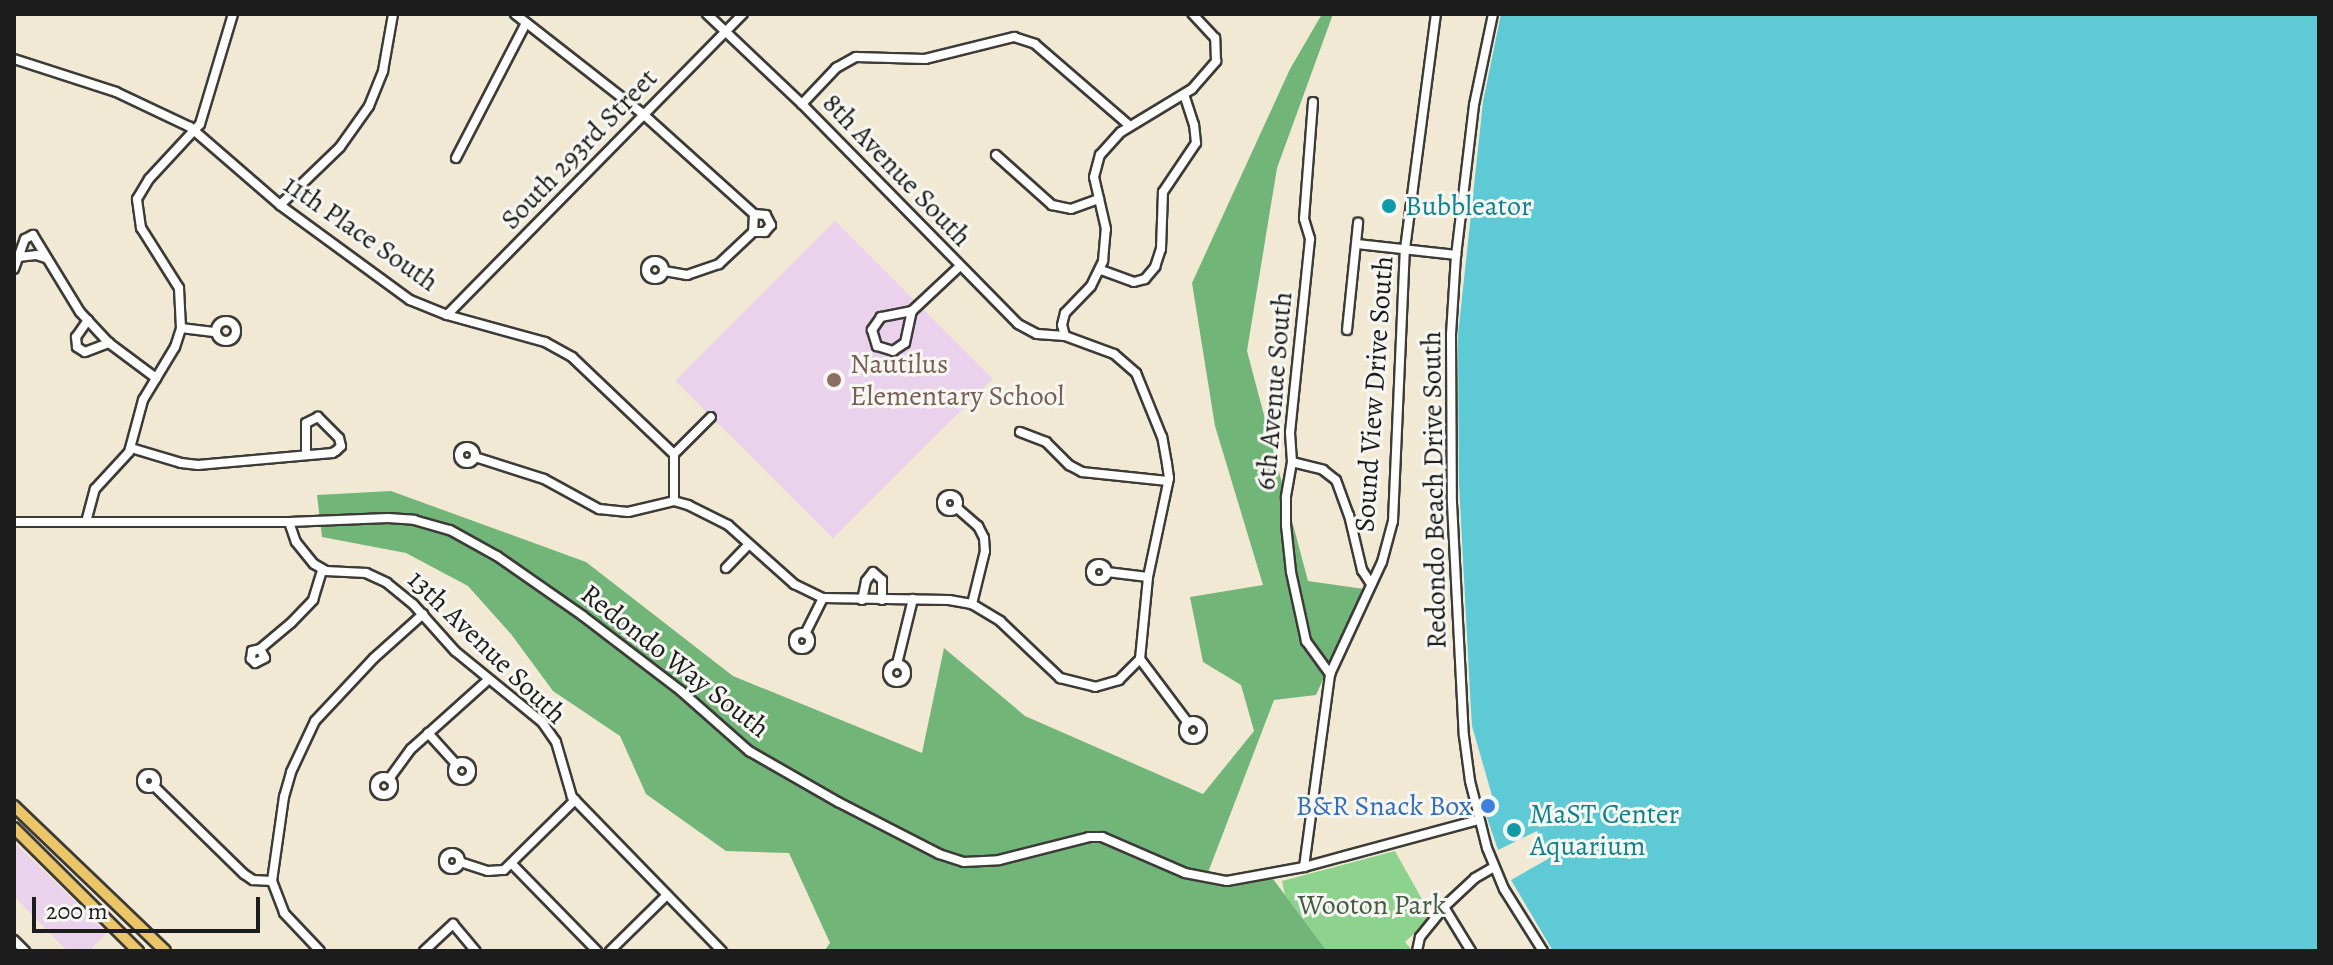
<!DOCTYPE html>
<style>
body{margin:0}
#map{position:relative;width:2333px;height:965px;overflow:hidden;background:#f2e9d5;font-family:Alegreya,serif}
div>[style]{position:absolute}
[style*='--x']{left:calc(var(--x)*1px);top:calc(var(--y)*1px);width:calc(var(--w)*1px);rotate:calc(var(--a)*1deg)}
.built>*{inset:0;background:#ead1ec;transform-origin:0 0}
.green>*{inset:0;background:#8dd38d}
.forest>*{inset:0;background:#72b578}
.water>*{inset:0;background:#5ecad6}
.roads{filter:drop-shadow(2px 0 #3c3b38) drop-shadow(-2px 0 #3c3b38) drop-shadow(0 2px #3c3b38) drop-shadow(0 -2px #3c3b38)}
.minor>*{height:8px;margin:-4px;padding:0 4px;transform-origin:4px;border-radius:4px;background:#fff}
.minor>.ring{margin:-4px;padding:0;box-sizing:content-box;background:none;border:8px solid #fff;border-radius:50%}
.major>*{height:10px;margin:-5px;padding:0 5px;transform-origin:5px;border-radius:5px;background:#ebc669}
.dots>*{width:22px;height:22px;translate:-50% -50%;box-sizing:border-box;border:4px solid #f6f6f2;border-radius:50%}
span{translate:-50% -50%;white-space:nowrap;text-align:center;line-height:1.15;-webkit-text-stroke:6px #f6f6f2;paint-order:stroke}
.street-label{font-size:28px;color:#1c1c1c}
.culture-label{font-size:28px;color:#0d838f}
.left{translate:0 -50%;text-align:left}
.education-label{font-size:28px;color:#785e54}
.shop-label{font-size:28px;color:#366cbe}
.right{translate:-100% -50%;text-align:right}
.park-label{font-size:28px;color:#445c44}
.frame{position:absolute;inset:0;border:16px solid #1c1c1c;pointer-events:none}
.scale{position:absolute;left:32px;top:897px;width:228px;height:36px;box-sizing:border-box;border:4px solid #1c1c1c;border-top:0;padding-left:10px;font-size:24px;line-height:28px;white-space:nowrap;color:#1c1c1c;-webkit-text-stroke:6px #f6f6f2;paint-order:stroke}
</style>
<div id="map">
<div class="built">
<i style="left:835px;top:221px;width:223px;height:226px;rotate:45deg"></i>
<i style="clip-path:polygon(14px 842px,107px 933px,89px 951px,67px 951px,14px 896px)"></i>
</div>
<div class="green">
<i style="clip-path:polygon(1395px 851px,1432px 917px,1405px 942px,1411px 949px,1327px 951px,1285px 895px,1282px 881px)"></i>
</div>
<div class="forest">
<i style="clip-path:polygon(1322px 14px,1333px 14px,1277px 168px,1247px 351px,1308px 581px,1364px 589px,1316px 695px,1274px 700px,1204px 883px,1270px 875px,1327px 951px,824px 951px,830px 943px,789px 853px,726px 851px,646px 794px,620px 736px,553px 691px,511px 634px,468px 586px,406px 553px,322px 537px,317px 495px,391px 491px,586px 562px,733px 676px,922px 753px,944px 648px,1025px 716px,1203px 794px,1254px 731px,1241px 685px,1203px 662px,1190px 597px,1263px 585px,1215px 426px,1192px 283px,1290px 69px)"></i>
</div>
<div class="water">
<i style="clip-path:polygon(1501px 14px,2319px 14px,2319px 951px,1553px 951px,1511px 880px,1548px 859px,1549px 855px,1537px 831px,1498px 850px,1485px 812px,1495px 806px,1472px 726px,1470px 693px,1459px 483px,1458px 335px,1483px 102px)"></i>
</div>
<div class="roads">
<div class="minor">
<i style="--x:515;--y:14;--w:162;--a:38"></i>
<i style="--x:643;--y:114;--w:149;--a:42"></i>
<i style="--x:754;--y:214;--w:18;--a:93"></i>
<i style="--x:753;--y:232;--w:47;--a:136.7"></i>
<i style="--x:719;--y:264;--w:34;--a:161"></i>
<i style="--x:687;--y:275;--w:23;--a:-170"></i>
<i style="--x:707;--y:14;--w:131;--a:43.5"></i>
<i style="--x:802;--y:104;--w:308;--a:45.5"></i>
<i style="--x:1018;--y:324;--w:21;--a:28"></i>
<i style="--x:1037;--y:334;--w:28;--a:4"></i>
<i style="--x:1493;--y:14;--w:93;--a:101.8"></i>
<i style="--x:1474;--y:105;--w:151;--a:96.8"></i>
<i style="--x:1456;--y:255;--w:79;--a:93.6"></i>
<i style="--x:1451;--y:334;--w:169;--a:89.7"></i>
<i style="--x:1452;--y:503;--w:233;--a:87.1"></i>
<i style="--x:1464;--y:736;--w:45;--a:82.4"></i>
<i style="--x:1470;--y:781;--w:69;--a:75.8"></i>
<i style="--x:1487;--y:848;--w:44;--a:67.5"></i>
<i style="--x:1504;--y:889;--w:73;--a:57.8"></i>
<i style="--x:14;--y:59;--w:107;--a:17.9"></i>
<i style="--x:116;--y:92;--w:82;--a:25.3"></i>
<i style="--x:190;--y:127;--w:119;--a:40.9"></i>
<i style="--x:280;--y:205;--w:161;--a:36.2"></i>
<i style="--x:410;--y:300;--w:40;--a:22"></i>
<i style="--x:447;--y:315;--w:102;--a:15.4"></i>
<i style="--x:545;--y:342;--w:31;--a:29"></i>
<i style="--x:572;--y:357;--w:141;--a:43.6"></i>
<i style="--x:674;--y:454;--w:47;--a:90"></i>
<i style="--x:1313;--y:102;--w:117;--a:94.4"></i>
<i style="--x:1304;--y:219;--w:21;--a:73"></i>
<i style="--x:1310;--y:239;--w:195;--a:95.9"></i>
<i style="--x:1290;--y:433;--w:29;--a:86"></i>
<i style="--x:1292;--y:462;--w:36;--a:100"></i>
<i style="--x:1286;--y:497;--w:28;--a:90"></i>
<i style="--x:1286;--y:525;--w:47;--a:83.9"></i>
<i style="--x:1291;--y:572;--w:71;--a:77.7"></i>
<i style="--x:1306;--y:641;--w:41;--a:54"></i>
<i style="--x:802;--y:104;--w:50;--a:-46.6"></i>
<i style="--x:836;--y:68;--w:23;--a:-29"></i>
<i style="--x:856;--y:57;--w:69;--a:1.7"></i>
<i style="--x:925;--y:59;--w:92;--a:-13.9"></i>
<i style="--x:1014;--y:37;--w:22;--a:18"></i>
<i style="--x:1035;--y:44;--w:125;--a:40.8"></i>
<i style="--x:996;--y:155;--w:75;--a:41.8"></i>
<i style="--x:1052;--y:205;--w:19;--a:12"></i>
<i style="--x:1071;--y:209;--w:30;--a:-20"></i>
<i style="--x:456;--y:158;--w:152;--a:-62.6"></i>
<i style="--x:280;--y:205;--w:83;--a:-44"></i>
<i style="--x:340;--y:147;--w:50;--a:-54.7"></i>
<i style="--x:369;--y:106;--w:38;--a:-68"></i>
<i style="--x:383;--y:71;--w:58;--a:-80"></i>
<i style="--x:753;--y:232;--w:12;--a:0"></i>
<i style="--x:765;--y:232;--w:9;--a:-49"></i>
<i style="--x:771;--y:225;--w:11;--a:-117"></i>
<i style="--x:766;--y:215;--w:12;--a:-175"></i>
<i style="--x:1357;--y:244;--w:100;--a:6.3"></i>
<i style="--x:18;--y:257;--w:18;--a:-6"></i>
<i style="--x:36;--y:255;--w:10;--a:17"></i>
<i class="ring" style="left:646px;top:261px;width:10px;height:10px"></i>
<i style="--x:14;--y:269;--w:32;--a:-70"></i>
<i style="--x:25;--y:239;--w:9;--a:-27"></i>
<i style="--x:33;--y:235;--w:90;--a:58.6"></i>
<i style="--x:80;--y:312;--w:42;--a:46.9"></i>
<i style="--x:109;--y:343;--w:59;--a:36.7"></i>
<i style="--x:1101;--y:270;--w:35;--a:20"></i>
<i style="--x:1134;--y:282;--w:11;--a:-15"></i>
<i style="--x:1145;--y:279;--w:16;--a:-50"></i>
<i style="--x:1155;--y:267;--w:19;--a:-72"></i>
<i style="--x:1161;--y:249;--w:57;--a:-88"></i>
<i style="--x:1163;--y:192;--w:59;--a:-56"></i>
<i style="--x:1196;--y:143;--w:18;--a:-96"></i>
<i style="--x:1194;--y:125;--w:32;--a:-108"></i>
<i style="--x:912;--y:311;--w:32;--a:169"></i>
<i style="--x:881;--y:317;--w:16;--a:125"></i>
<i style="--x:872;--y:330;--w:17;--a:73"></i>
<i style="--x:877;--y:346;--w:17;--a:17"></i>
<i style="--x:893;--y:351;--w:14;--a:-34"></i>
<i style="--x:905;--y:343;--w:33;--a:-78"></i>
<i style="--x:912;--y:311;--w:66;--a:-43.2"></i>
<i style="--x:447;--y:315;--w:422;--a:-45.5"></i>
<i style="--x:88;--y:320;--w:21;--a:125"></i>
<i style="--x:76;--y:337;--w:10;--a:84"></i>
<i style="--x:77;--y:347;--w:9;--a:32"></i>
<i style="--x:85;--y:352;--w:26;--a:-21"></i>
<i class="ring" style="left:216px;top:321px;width:12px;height:12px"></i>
<i style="--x:181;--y:328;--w:35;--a:7"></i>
<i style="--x:1347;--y:330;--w:108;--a:-84.1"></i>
<i style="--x:1020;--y:432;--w:28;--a:21"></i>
<i style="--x:1046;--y:442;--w:33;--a:45"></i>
<i style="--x:1069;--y:465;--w:15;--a:28"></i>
<i style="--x:1082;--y:472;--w:86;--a:6"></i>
<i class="ring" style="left:459px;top:447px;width:8px;height:8px"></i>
<i style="--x:131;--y:448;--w:52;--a:16.7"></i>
<i style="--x:181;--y:463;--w:17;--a:7"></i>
<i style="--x:198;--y:465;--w:135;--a:-5.1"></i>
<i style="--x:332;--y:453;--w:4;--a:-27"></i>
<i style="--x:336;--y:451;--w:7;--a:-45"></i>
<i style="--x:341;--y:446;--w:8;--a:-104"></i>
<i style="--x:339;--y:438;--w:30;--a:-135"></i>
<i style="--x:318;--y:417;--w:13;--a:153"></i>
<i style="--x:306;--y:423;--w:32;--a:90"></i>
<i style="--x:674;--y:454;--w:52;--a:-45"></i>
<i style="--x:475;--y:457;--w:72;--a:17.7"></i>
<i style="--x:544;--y:479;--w:63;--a:28.6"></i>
<i style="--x:599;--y:509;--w:29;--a:6"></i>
<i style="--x:628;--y:512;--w:47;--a:-13.4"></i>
<i style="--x:674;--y:501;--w:15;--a:16"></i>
<i style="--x:688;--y:505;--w:45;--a:26.6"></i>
<i style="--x:728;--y:525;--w:89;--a:41.8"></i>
<i style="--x:794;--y:584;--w:32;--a:26"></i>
<i style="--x:823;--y:598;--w:126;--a:0.9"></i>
<i style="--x:949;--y:600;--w:23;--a:10"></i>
<i style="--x:972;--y:604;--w:33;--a:31"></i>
<i style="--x:1000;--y:621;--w:83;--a:43.5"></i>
<i style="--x:1060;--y:678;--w:36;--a:14"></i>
<i style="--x:1095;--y:687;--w:25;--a:-16"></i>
<i style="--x:1119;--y:680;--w:30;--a:-45"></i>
<i style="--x:1140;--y:659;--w:82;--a:-84.4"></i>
<i style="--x:1148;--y:577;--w:101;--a:-78"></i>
<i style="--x:1169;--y:478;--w:14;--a:-98"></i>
<i style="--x:1167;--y:464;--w:27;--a:-100"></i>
<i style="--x:1162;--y:437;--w:69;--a:-112.1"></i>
<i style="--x:1136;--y:373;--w:29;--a:-139"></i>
<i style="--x:1114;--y:354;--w:52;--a:-159.8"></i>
<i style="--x:1065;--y:336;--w:11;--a:-105"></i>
<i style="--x:1062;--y:325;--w:12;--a:-76"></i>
<i style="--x:1065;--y:313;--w:37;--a:-46"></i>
<i style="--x:1091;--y:286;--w:28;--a:-64"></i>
<i style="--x:1103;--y:261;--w:32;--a:-85"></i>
<i style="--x:1106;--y:229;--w:53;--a:-103"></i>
<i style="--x:1094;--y:177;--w:23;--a:-75"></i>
<i style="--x:1100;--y:155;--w:31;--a:-48"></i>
<i style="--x:1121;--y:132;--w:83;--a:-31.2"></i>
<i style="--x:1192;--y:89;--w:37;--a:-49"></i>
<i style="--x:1216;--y:61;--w:23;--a:-92"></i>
<i style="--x:1215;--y:38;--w:33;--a:-133"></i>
<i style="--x:1292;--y:462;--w:32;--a:14"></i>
<i style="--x:1323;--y:470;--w:16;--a:38"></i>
<i style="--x:1336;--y:480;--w:37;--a:70"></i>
<i style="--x:1349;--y:515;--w:57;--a:76.7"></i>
<i style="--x:1362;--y:570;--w:17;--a:57"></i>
<i class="ring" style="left:942px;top:495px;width:8px;height:8px"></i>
<i style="--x:957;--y:508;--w:28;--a:41"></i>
<i style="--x:978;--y:526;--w:13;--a:63"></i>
<i style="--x:984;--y:538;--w:13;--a:86"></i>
<i style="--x:985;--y:551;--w:55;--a:103.8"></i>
<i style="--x:14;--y:522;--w:275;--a:0"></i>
<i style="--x:289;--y:522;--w:99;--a:-2.3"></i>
<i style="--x:388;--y:518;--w:26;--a:4"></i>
<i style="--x:414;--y:520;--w:37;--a:16"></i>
<i style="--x:450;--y:530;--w:54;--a:29"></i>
<i style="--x:497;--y:556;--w:105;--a:34.9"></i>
<i style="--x:583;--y:616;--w:123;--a:37.4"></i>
<i style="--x:681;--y:691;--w:91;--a:41.4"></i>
<i style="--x:749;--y:751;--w:103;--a:29.8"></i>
<i style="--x:838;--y:802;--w:114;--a:27.2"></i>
<i style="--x:939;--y:854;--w:26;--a:18"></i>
<i style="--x:964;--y:862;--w:35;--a:-3"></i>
<i style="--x:999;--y:860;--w:93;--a:-14.3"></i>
<i style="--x:1089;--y:837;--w:13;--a:0"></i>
<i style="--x:1102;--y:837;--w:90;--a:23.4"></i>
<i style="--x:1185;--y:873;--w:43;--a:10.8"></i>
<i style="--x:1227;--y:881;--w:78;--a:-10.3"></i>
<i style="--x:1304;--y:867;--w:180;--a:-15.1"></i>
<i style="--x:86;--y:522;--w:34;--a:-75"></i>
<i style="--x:95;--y:489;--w:50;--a:-47.4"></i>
<i style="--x:129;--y:452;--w:54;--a:-74.9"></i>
<i style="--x:143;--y:400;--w:62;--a:-58.9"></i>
<i style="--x:175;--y:347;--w:20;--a:-72"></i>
<i style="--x:181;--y:328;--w:40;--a:-92.9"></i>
<i style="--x:179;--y:288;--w:71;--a:-122.3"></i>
<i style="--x:141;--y:228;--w:29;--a:-98"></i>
<i style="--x:137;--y:199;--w:23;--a:-59"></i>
<i style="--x:149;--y:179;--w:75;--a:-47.2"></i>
<i style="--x:200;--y:124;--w:115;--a:-73.3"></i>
<i style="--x:289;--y:522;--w:21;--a:71"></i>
<i style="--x:296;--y:542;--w:28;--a:51"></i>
<i style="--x:314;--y:564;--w:14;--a:30"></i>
<i style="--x:326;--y:571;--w:40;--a:2.9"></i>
<i style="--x:366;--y:573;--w:23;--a:25"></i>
<i style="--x:387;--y:583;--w:33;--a:39"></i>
<i style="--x:413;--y:604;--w:63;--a:48.2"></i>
<i style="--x:455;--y:651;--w:112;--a:39.2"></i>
<i style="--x:542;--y:722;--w:24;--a:55"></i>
<i style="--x:556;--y:742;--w:57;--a:73.8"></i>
<i style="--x:572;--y:797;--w:215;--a:45.8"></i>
<i class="ring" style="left:1091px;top:564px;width:8px;height:8px"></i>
<i style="--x:726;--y:568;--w:33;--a:-46"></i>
<i style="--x:1107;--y:572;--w:41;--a:7"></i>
<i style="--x:862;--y:600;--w:19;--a:-78"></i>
<i style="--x:866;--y:581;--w:11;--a:-52"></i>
<i style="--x:873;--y:572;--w:12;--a:42"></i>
<i style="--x:882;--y:580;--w:20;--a:90"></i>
<i class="ring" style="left:794px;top:633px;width:8px;height:8px"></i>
<i style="--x:805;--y:634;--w:40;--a:-63.4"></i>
<i style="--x:260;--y:649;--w:10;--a:61"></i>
<i style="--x:265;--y:658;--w:11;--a:153"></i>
<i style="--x:255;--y:663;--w:6;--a:-135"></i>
<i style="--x:251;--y:659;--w:8;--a:-83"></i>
<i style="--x:252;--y:651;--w:8;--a:-14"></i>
<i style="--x:260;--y:649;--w:40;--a:-40"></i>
<i style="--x:291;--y:623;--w:32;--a:-46"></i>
<i style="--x:313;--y:600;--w:31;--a:-73"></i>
<i style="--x:1140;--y:659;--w:80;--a:53.1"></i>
<i class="ring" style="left:888px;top:664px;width:10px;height:10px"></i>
<i style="--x:897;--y:664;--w:67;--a:-76.2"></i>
<i style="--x:1330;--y:674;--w:123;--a:-65.1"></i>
<i style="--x:1382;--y:562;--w:42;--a:-75"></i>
<i style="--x:1393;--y:521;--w:272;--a:-87.5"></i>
<i style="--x:1405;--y:249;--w:237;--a:-82.5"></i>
<i class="ring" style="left:1184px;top:721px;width:10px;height:10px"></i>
<i style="--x:428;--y:733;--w:42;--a:47.9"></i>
<i class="ring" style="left:453px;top:762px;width:10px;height:10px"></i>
<i class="ring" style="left:142px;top:774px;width:6px;height:6px"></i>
<i class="ring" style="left:375px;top:777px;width:10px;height:10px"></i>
<i style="--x:389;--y:779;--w:37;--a:-54"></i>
<i style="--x:411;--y:749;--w:103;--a:-41.9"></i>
<i style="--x:154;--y:786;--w:126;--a:44.4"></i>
<i style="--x:244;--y:874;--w:11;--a:34"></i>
<i style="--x:253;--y:880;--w:19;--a:3"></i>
<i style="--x:272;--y:881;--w:34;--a:69"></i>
<i style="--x:284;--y:913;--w:52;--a:46.5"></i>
<i class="ring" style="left:444px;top:853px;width:8px;height:8px"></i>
<i style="--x:460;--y:862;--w:29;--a:18"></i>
<i style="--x:488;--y:871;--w:16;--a:-4"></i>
<i style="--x:504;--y:870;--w:100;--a:-44.6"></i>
<i style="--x:512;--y:864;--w:122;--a:45.7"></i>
<i style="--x:1304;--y:867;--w:195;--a:-82.3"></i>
<i style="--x:272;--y:881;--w:85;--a:-81.9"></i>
<i style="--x:284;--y:797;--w:26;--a:-74"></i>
<i style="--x:291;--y:772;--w:56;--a:-64.8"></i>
<i style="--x:315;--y:721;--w:86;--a:-46.9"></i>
<i style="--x:374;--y:658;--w:66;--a:-41.9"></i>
<i style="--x:1444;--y:907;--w:52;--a:58.5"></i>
<i style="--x:14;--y:940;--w:16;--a:45"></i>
<i style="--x:424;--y:951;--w:40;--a:-43"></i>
<i style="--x:453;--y:924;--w:35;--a:50"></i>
<i style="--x:610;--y:951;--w:80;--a:-44.5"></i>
<i style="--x:1417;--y:951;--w:14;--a:-78"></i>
<i style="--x:1420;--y:937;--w:38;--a:-51"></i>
<i style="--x:1444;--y:907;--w:42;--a:-43.1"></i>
<i style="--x:1475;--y:878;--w:22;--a:-30"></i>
</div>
<div class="major">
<i style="--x:14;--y:806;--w:209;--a:43.8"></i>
<i style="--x:14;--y:828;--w:175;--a:44.8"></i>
</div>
</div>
<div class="dots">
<i style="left:1389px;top:206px;background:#0f9aa8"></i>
<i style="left:834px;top:380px;background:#8d6e63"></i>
<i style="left:1488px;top:806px;background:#3f7fe0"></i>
<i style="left:1514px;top:830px;background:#0f9aa8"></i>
</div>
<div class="street-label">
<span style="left:579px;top:149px;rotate:-46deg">South 293rd Street</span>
<span style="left:897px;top:170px;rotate:46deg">8th Avenue South</span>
<span style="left:361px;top:233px;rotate:35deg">11th Place South</span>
<span style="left:1274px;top:391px;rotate:-85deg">6th Avenue South</span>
<span style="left:1374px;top:394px;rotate:-86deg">Sound View Drive South</span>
<span style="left:1434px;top:490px;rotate:-91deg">Redondo Beach Drive South</span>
<span style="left:487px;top:647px;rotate:44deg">13th Avenue South</span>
<span style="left:675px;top:661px;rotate:38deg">Redondo Way South</span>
</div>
<div class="culture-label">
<span class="left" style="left:1405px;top:206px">Bubbleator</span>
<span class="left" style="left:1530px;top:830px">MaST Center<br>Aquarium</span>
</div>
<div class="education-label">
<span class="left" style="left:850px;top:380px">Nautilus<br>Elementary School</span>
</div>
<div class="shop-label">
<span class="right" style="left:1472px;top:806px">B&amp;R Snack Box</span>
</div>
<div class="park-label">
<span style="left:1372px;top:905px">Wooton Park</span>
</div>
<div class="frame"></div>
<div class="scale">200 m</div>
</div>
